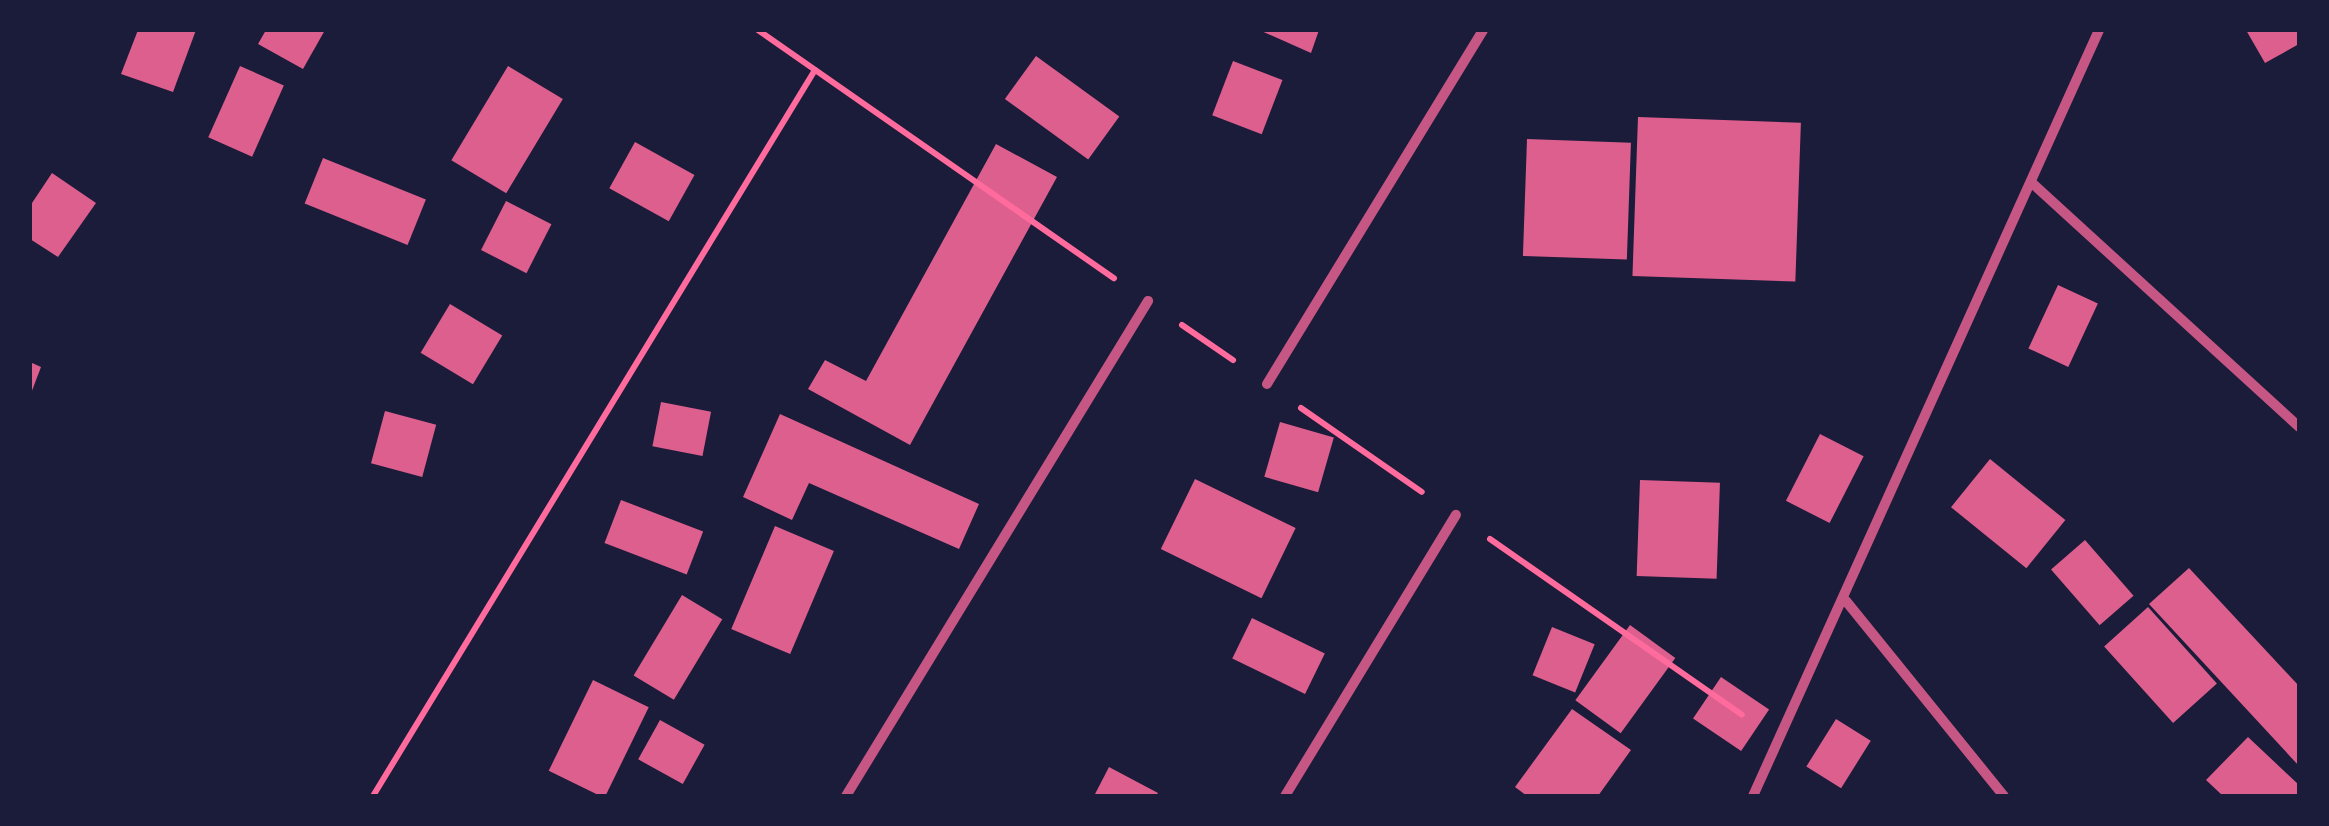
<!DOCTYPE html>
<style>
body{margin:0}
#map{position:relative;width:2329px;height:826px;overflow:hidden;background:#1b1b3a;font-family:"IBM Plex Sans",sans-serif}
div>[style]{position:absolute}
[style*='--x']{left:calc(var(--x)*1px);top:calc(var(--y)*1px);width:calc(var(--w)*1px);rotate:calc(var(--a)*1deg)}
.building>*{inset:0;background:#dd5f8e;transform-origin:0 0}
.path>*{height:6px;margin:-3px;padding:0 3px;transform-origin:3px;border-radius:3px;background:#ff6b9d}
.minor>*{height:10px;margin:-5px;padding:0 5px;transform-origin:5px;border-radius:5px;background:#c65784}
span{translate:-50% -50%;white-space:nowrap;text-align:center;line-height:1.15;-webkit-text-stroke:10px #1b1b3a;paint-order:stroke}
.frame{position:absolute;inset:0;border:32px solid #1b1b3a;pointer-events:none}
</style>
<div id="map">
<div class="building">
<i style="clip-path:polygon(138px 30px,196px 30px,173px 92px,121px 74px)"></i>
<i style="clip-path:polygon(266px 30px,325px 30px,303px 69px,258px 44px)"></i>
<i style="clip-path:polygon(1259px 30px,1319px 30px,1311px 53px)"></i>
<i style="clip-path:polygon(2246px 30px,2299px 30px,2299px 44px,2265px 63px)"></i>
<i style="left:1036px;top:56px;width:103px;height:53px;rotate:36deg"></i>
<i style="left:1233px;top:61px;width:53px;height:58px;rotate:21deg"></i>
<i style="left:240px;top:66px;width:48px;height:78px;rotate:24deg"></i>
<i style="left:508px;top:66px;width:64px;height:110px;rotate:31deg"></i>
<i style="left:1638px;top:117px;width:163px;height:159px;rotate:2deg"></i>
<i style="left:1527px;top:139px;width:104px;height:117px;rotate:2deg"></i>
<i style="left:635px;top:142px;width:68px;height:53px;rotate:29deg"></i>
<i style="clip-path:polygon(996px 144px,1057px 177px,910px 445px,808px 389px,825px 360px,866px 381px)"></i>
<i style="left:323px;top:158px;width:111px;height:49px;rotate:22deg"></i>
<i style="clip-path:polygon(52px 173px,96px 203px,58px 257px,30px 239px,30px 206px)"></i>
<i style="left:506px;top:201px;width:51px;height:55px;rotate:27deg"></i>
<i style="left:2058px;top:285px;width:44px;height:70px;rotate:25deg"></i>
<i style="left:450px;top:304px;width:61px;height:57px;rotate:31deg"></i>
<i style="clip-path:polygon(30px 362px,41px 367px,30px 396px)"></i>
<i style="left:661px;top:402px;width:51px;height:45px;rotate:11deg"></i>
<i style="left:385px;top:411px;width:53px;height:54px;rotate:15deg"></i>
<i style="clip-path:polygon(780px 414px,979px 504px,959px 549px,809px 483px,792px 520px,743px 497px)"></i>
<i style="left:1280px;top:422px;width:56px;height:57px;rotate:16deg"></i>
<i style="left:1820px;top:434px;width:49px;height:75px;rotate:27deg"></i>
<i style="left:1990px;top:459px;width:97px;height:62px;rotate:39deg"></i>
<i style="left:1195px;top:479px;width:112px;height:78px;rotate:26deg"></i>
<i style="left:1640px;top:480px;width:80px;height:96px;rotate:2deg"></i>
<i style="left:621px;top:500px;width:88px;height:46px;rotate:21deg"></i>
<i style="left:775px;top:526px;width:64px;height:112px;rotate:23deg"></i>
<i style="left:2085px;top:540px;width:74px;height:45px;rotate:49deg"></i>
<i style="clip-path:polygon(2189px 568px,2299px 686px,2299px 766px,2149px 604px)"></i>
<i style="left:682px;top:595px;width:47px;height:94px;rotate:31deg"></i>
<i style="left:2148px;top:607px;width:103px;height:59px;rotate:48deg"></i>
<i style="left:1252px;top:618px;width:81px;height:45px;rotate:26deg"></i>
<i style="left:1630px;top:625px;width:56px;height:93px;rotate:36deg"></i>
<i style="left:1552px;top:627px;width:46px;height:52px;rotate:22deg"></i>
<i style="left:1721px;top:677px;width:58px;height:50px;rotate:34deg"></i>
<i style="left:593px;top:680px;width:62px;height:101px;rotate:26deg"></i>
<i style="clip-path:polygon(1572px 709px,1631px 750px,1598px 796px,1527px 796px,1515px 787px)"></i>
<i style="left:1836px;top:719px;width:41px;height:56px;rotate:32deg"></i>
<i style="left:660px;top:720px;width:51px;height:45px;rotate:29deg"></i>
<i style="clip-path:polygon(2248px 737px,2299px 785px,2299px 796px,2223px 796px,2206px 780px)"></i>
<i style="clip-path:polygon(1109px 767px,1158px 793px,1156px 796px,1094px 796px)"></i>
</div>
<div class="path">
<i style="--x:758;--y:30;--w:434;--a:34.9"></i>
<i style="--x:1182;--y:325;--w:62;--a:34.5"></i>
<i style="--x:1301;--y:408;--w:147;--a:34.8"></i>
<i style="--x:1490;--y:539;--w:307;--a:34.9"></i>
<i style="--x:373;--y:796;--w:850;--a:-58.67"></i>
</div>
<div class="minor">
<i style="--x:2032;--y:183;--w:362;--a:42.4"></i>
<i style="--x:1267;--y:384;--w:415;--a:-58.6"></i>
<i style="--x:1846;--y:601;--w:251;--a:51"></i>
<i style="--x:846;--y:796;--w:580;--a:-58.61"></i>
<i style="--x:1285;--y:796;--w:329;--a:-58.7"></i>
<i style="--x:1753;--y:796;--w:841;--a:-65.69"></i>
</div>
<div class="frame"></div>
</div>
